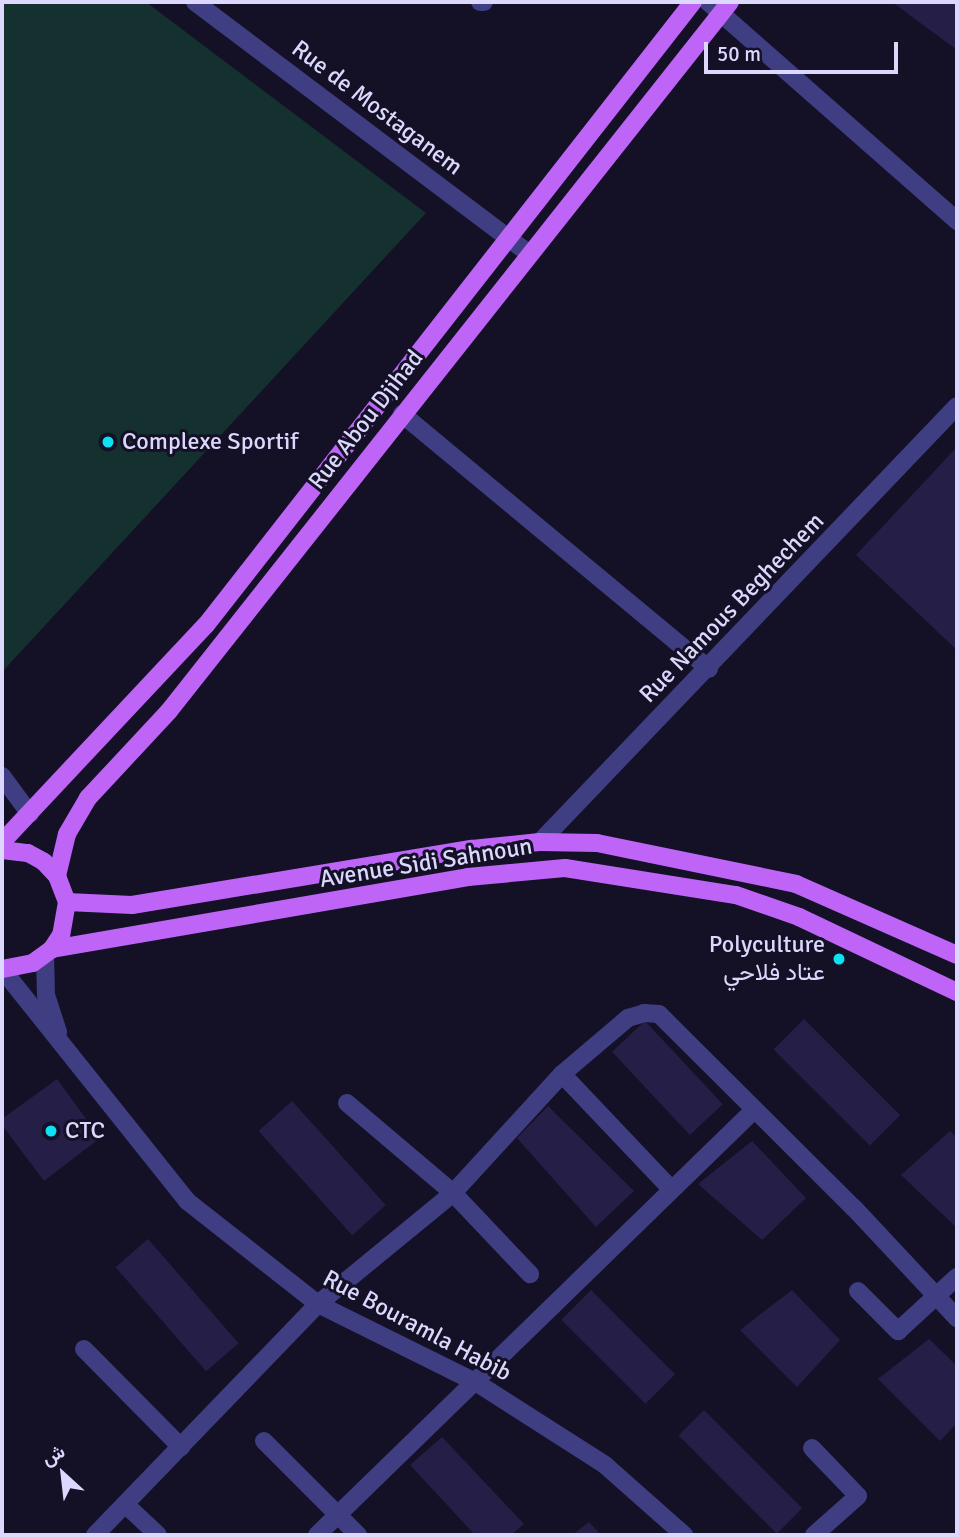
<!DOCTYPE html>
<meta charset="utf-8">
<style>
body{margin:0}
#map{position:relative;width:959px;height:1537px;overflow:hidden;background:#141127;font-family:Signika,Vazirmatn,sans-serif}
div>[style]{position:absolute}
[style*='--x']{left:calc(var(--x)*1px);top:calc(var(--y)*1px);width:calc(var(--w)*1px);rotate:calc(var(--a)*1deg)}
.green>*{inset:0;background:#14302f}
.building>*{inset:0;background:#251e47;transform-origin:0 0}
.minor>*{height:18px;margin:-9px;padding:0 9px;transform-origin:9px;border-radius:9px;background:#403e83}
.major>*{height:18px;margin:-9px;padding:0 9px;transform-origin:9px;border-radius:9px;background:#be65f8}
.dots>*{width:19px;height:19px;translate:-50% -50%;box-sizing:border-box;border:4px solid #141127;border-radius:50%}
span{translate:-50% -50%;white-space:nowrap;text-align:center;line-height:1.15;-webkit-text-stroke:6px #141127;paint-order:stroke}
.street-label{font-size:24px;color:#dcd8fd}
.poi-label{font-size:24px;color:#dcd8fd}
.left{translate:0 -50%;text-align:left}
.right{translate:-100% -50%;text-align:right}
.frame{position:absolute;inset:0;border:4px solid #dcd8fd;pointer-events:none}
.north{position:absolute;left:28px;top:1439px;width:70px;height:70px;-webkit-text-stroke:5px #141127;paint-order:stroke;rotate:333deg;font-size:19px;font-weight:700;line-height:28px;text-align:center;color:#dcd8fd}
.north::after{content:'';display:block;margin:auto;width:24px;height:32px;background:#dcd8fd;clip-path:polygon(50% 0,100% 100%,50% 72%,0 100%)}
.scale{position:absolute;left:704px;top:42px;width:194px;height:32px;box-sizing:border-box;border:4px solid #dcd8fd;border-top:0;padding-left:9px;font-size:21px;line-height:24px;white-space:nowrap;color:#dcd8fd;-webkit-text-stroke:5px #141127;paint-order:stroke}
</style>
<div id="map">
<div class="green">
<i style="clip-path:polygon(2px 2px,146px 2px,426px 213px,2px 672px)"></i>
</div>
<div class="building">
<i style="clip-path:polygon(892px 2px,957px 2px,957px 50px)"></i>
<i style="clip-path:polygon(957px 447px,957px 650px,856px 555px)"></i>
<i style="left:804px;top:1019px;width:136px;height:43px;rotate:45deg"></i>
<i style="left:645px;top:1021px;width:114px;height:45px;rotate:47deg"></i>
<i style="clip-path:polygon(57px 1079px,100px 1138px,44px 1181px,2px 1125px,2px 1119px)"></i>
<i style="left:292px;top:1101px;width:140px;height:45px;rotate:48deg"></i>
<i style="clip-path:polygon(548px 1106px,634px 1191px,596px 1227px,517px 1138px)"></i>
<i style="clip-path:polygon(950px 1131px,957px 1138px,957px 1228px,901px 1175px)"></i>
<i style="clip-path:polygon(752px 1141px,806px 1198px,762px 1240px,698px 1184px)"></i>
<i style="left:148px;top:1239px;width:138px;height:43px;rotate:49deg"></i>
<i style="left:591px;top:1290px;width:119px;height:42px;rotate:45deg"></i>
<i style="clip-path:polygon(792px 1290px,840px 1340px,797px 1387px,740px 1330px)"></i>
<i style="clip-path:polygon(929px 1339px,957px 1366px,957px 1423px,940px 1441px,878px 1379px)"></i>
<i style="left:704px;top:1410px;width:139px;height:36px;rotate:45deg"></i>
<i style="clip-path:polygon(442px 1437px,524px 1524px,511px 1535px,475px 1535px,410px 1465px)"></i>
<i style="clip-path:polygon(589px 1522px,601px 1535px,572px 1535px)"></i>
</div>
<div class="minor">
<i style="--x:195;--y:2;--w:418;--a:37"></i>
<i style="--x:480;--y:2;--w:4;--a:0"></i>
<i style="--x:708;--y:2;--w:332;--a:41.3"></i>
<i style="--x:402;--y:414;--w:399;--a:39.7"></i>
<i style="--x:2;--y:776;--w:47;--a:53.6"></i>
<i style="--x:540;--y:842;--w:603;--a:-46.28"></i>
<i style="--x:45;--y:955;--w:40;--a:88.6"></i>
<i style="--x:46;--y:995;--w:39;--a:72"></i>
<i style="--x:2;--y:969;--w:297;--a:51.4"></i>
<i style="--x:187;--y:1201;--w:167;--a:38.2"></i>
<i style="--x:318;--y:1304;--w:178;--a:26.4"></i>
<i style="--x:477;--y:1383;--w:152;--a:32.6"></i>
<i style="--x:605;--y:1465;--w:106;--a:41.5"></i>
<i style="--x:562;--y:1074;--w:158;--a:46.5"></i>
<i style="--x:347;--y:1103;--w:139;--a:40.3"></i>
<i style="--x:453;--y:1193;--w:112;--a:46.5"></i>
<i style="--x:858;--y:1291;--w:57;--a:45"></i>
<i style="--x:898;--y:1331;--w:80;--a:-42.5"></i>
<i style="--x:84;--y:1349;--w:138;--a:45.3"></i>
<i style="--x:264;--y:1441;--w:133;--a:45"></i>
<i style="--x:812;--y:1448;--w:66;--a:46.2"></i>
<i style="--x:858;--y:1496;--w:59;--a:138.4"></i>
<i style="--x:125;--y:1504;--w:45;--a:43.2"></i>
<i style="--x:95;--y:1535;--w:321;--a:-46"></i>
<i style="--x:318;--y:1304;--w:175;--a:-39.4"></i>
<i style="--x:453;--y:1193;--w:161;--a:-47.5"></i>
<i style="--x:562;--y:1074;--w:87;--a:-40.3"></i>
<i style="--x:628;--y:1018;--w:17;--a:-17"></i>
<i style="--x:644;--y:1013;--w:15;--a:4"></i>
<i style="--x:659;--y:1014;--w:275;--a:44.9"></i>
<i style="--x:854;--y:1208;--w:151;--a:46.9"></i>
<i style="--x:317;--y:1535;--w:610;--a:-44.2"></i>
</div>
<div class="major">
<i style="--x:2;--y:842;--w:298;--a:-46.8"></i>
<i style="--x:206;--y:625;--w:791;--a:-51.99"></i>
<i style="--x:2;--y:850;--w:26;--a:7"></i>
<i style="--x:28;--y:853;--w:18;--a:29"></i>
<i style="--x:44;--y:862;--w:19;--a:47"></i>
<i style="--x:57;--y:876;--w:28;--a:69"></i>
<i style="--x:67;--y:902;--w:34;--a:100"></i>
<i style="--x:61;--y:935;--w:17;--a:123"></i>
<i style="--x:52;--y:949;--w:24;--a:144"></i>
<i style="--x:33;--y:963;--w:32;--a:169"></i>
<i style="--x:57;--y:876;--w:43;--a:-76.6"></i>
<i style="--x:67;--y:834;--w:42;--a:-59.7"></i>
<i style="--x:88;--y:798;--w:119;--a:-47"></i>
<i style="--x:169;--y:711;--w:904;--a:-51.65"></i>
<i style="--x:67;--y:902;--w:65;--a:2.6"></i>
<i style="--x:132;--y:905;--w:345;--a:-9.4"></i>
<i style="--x:472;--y:849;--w:68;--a:-5.9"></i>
<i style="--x:540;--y:842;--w:57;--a:1"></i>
<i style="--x:597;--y:843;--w:203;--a:11.6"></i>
<i style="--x:796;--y:884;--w:176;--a:23.8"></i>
<i style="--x:52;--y:949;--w:422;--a:-9.8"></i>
<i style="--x:468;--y:877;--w:97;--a:-5.3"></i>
<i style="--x:565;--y:868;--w:173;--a:9"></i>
<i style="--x:736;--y:895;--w:67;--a:19.2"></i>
<i style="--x:799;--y:917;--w:175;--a:25.4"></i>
</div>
<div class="dots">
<i style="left:108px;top:442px;background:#0ee1f4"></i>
<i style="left:839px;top:959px;background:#0ee1f4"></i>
<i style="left:51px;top:1131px;background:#0ee1f4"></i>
</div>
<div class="street-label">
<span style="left:377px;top:108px;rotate:37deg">Rue de Mostaganem</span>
<span style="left:366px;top:420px;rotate:-52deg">Rue Abou Djihad</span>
<span style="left:732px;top:608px;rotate:-46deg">Rue Namous Beghechem</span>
<span style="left:426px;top:863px;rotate:-9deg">Avenue Sidi Sahnoun</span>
<span style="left:417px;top:1326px;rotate:28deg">Rue Bouramla Habib</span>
</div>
<div class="poi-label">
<span class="left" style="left:122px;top:442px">Complexe Sportif</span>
<span class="right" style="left:825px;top:959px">Polyculture<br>عتاد فلاحي</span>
<span class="left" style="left:65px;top:1131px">CTC</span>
</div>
<div class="frame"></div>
<div class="north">ش</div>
<div class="scale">50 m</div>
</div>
